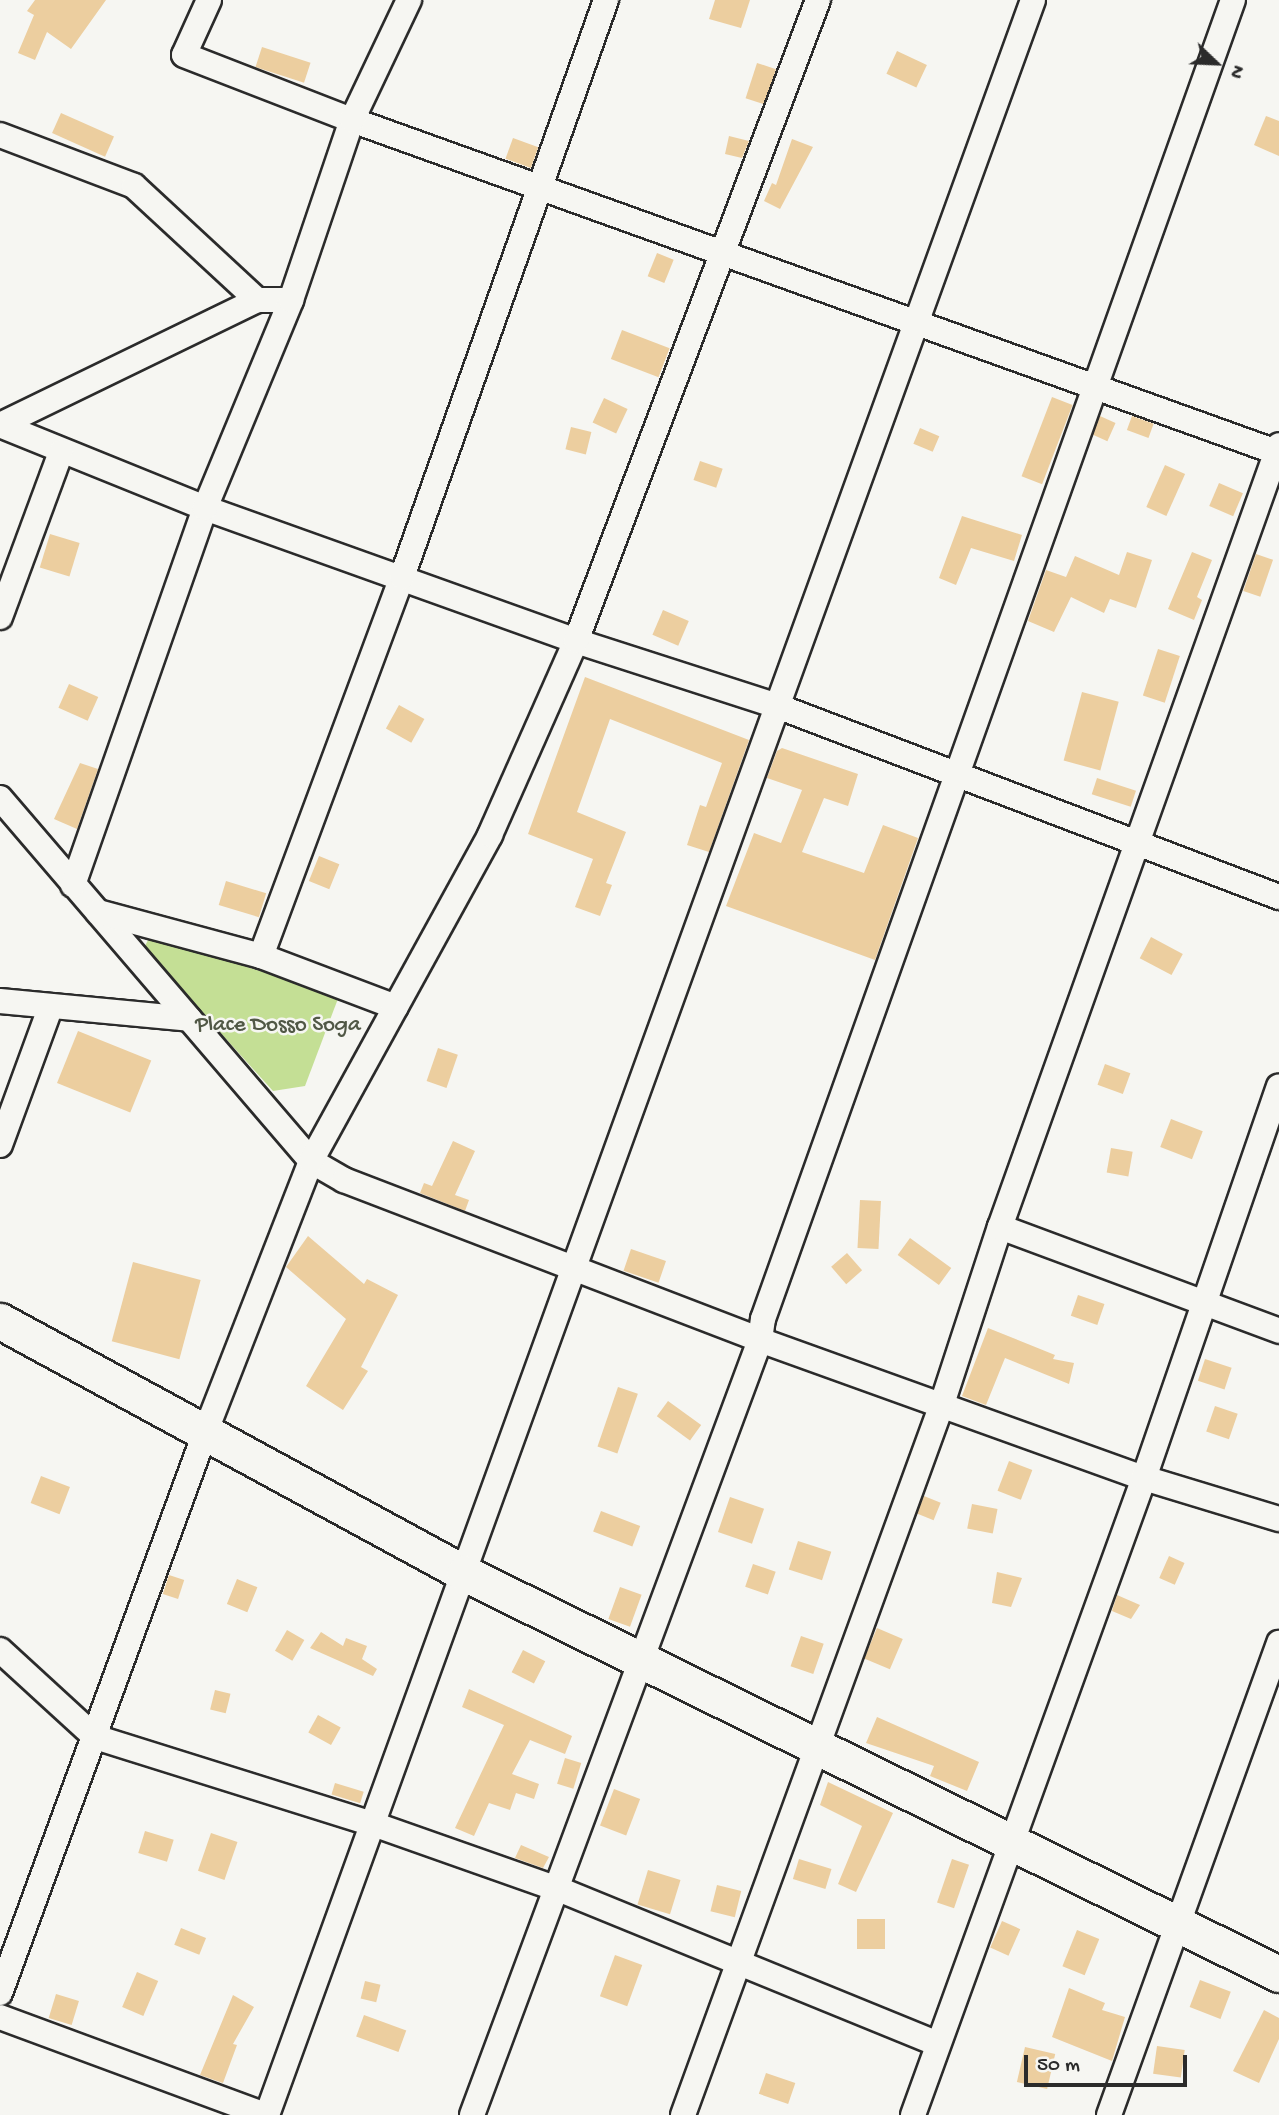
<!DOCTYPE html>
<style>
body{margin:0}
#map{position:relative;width:1279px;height:2115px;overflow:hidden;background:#f6f6f2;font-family:"Gochi Hand",sans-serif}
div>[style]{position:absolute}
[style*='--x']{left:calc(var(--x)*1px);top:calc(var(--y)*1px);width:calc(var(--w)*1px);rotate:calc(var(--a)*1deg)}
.green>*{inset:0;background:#c4df95}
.building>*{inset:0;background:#ecce9f;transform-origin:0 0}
.roads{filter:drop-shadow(2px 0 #2b2b2b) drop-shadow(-2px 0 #2b2b2b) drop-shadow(0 2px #2b2b2b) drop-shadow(0 -2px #2b2b2b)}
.street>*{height:24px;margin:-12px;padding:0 12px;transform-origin:12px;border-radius:12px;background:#f6f6f2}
.secondary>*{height:35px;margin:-17.5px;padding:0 17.5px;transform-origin:17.5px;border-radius:17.5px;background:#f6f6f2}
span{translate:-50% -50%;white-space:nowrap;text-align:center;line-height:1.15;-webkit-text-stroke:5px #f6f6f2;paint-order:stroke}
.park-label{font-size:23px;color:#515846}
.north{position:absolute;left:1181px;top:28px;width:70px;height:70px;-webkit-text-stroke:5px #f6f6f2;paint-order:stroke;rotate:113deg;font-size:19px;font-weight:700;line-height:28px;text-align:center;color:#2b2b2b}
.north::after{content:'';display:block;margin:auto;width:24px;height:32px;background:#2b2b2b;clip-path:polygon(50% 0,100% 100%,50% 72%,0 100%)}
.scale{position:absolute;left:1024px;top:2055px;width:163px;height:32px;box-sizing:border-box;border:4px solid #2b2b2b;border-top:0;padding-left:9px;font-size:21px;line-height:24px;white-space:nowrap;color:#2b2b2b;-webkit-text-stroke:5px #f6f6f2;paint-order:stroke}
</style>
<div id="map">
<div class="green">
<i style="clip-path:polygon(150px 936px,339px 996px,305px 1086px,273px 1091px,144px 948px)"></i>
</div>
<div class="building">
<i style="clip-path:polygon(35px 0,106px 0,71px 49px,47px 32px,35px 60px,18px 53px,34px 15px,27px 11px)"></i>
<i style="clip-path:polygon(715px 0,750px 0,741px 28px,709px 19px)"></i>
<i style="left:262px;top:47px;width:51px;height:21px;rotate:18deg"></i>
<i style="left:897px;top:51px;width:33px;height:25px;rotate:25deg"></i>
<i style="left:757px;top:63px;width:20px;height:37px;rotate:18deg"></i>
<i style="left:61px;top:113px;width:58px;height:22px;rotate:24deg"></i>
<i style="clip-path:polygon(1266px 116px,1279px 121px,1279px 156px,1254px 145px)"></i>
<i style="clip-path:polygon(729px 136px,749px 141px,742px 158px,725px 154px)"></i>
<i style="left:513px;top:138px;width:27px;height:22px;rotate:20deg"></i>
<i style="clip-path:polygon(792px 139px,813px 147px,780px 209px,764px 201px,772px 183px,776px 185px)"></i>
<i style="left:657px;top:253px;width:18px;height:25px;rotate:22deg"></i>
<i style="left:622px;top:330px;width:51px;height:31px;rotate:21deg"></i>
<i style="left:1052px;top:397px;width:22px;height:85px;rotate:21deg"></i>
<i style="left:604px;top:398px;width:26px;height:27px;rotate:25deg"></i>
<i style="left:1100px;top:416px;width:17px;height:20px;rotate:24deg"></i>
<i style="left:1132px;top:416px;width:23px;height:15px;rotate:20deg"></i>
<i style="left:571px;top:427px;width:21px;height:23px;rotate:14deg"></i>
<i style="left:920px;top:428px;width:21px;height:17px;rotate:23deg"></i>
<i style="left:700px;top:461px;width:24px;height:20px;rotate:19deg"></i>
<i style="left:1165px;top:465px;width:22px;height:46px;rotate:24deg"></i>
<i style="left:1219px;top:483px;width:26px;height:25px;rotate:23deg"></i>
<i style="clip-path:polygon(962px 516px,1022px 535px,1014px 561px,971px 548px,956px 585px,939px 578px)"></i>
<i style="left:50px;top:534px;width:31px;height:35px;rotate:17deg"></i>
<i style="clip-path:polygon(1127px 552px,1152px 560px,1136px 608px,1110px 599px,1104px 613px,1071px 597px,1054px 632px,1028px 621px,1046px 570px,1066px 577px,1075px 556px,1119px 575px)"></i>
<i style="clip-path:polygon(1192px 552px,1212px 560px,1197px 597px,1202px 600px,1194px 620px,1168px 609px)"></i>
<i style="left:1256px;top:554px;width:18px;height:39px;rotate:19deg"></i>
<i style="left:663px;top:610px;width:28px;height:27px;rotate:23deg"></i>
<i style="left:1158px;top:649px;width:23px;height:49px;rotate:18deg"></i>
<i style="clip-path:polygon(585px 677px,749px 740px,709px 852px,687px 845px,700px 805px,706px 807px,722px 763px,610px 719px,577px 812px,626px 832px,606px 883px,612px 885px,600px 916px,575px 907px,593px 859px,528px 834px)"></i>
<i style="left:69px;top:684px;width:32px;height:26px;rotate:24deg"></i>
<i style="left:1082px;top:692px;width:38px;height:71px;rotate:15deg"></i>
<i style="left:399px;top:705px;width:29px;height:27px;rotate:29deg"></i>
<i style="clip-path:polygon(782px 748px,858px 774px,848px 806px,824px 798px,802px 852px,864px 873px,883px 825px,918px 838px,875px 960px,726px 906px,754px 833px,781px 843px,802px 790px,767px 778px,777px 751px)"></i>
<i style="clip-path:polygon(80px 763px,98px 769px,77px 829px,54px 819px)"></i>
<i style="left:1097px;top:778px;width:41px;height:17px;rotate:18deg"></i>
<i style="left:319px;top:856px;width:22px;height:27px;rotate:22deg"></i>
<i style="left:226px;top:881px;width:42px;height:25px;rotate:17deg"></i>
<i style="left:1151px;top:937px;width:36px;height:24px;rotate:28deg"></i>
<i style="left:78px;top:1031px;width:79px;height:56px;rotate:22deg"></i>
<i style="left:438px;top:1048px;width:21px;height:35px;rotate:19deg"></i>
<i style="left:1105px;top:1064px;width:27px;height:22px;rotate:20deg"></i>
<i style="left:1171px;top:1119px;width:34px;height:30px;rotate:21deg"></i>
<i style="clip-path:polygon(453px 1141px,475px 1151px,455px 1195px,469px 1200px,465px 1211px,420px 1193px,424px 1183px,432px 1186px)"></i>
<i style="left:1111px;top:1148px;width:22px;height:25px;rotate:10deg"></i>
<i style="left:860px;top:1200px;width:21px;height:48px;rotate:3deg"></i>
<i style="clip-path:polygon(308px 1236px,364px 1284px,367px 1279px,398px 1295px,361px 1367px,368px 1371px,343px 1410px,306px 1386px,346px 1319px,286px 1267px)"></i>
<i style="left:910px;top:1238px;width:51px;height:21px;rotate:36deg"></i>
<i style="left:631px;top:1249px;width:37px;height:23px;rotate:19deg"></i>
<i style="left:847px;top:1253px;width:23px;height:21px;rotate:49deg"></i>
<i style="left:133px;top:1262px;width:70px;height:82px;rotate:15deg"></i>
<i style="left:1078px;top:1295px;width:28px;height:22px;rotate:19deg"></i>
<i style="clip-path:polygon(988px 1328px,1055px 1355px,1053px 1359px,1074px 1363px,1069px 1384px,1005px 1358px,986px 1405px,962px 1396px)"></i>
<i style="left:1205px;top:1359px;width:28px;height:23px;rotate:18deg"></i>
<i style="left:618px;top:1387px;width:21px;height:63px;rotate:19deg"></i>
<i style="left:668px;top:1401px;width:41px;height:19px;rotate:36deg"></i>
<i style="left:1215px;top:1406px;width:24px;height:27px;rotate:19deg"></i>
<i style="left:1009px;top:1461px;width:25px;height:32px;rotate:21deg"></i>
<i style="left:41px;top:1476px;width:31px;height:29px;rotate:21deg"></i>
<i style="left:924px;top:1496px;width:18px;height:19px;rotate:22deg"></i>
<i style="left:730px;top:1497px;width:36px;height:37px;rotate:19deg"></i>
<i style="left:972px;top:1504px;width:26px;height:25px;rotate:11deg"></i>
<i style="left:601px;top:1511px;width:42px;height:22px;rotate:21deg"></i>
<i style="left:798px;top:1541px;width:35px;height:30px;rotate:18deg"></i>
<i style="left:1169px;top:1556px;width:17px;height:24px;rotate:24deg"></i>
<i style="left:753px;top:1564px;width:24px;height:24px;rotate:19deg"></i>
<i style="clip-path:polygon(997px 1572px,1022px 1578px,1011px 1607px,992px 1603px)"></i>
<i style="left:169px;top:1575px;width:16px;height:20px;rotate:18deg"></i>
<i style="left:237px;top:1579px;width:22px;height:27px;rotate:22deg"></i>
<i style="left:620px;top:1587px;width:23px;height:34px;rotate:20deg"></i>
<i style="clip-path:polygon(1117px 1595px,1140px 1605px,1131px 1619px,1112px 1611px)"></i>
<i style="left:877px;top:1628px;width:28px;height:33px;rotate:23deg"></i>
<i style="left:287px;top:1630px;width:20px;height:24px;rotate:30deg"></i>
<i style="clip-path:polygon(321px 1632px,343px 1646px,346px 1638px,367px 1646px,362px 1659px,377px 1669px,373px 1676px,310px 1648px)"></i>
<i style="left:801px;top:1636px;width:24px;height:32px;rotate:19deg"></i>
<i style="left:523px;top:1650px;width:25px;height:25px;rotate:27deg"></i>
<i style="clip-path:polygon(469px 1689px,572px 1736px,565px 1754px,530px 1740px,512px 1774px,539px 1784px,534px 1799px,516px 1793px,510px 1810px,489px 1803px,474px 1836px,455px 1828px,504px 1725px,462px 1707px)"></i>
<i style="left:215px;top:1690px;width:16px;height:20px;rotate:14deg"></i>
<i style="left:318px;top:1715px;width:26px;height:20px;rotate:29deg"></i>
<i style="clip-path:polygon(877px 1717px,979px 1762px,967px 1791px,930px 1776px,934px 1766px,866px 1743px)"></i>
<i style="left:565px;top:1758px;width:17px;height:27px;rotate:17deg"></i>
<i style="clip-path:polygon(828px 1782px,893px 1813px,856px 1892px,838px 1884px,862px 1826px,820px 1805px)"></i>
<i style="left:335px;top:1783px;width:30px;height:12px;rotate:17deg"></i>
<i style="left:614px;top:1789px;width:28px;height:39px;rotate:21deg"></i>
<i style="left:145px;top:1831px;width:30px;height:23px;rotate:17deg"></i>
<i style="left:211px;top:1833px;width:28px;height:40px;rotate:19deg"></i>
<i style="clip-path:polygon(521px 1845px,549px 1857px,543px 1868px,515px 1858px)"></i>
<i style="left:799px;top:1859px;width:34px;height:21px;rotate:17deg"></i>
<i style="left:952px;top:1859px;width:18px;height:46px;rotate:19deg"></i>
<i style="left:648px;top:1870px;width:34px;height:36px;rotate:17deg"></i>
<i style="left:717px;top:1885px;width:25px;height:27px;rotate:14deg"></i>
<i style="left:857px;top:1919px;width:28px;height:30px"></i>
<i style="left:1002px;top:1921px;width:20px;height:29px;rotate:24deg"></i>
<i style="left:181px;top:1928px;width:27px;height:18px;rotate:22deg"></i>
<i style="left:1077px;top:1930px;width:24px;height:39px;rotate:22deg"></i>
<i style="left:615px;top:1955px;width:29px;height:44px;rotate:20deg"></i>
<i style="left:137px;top:1972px;width:23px;height:38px;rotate:23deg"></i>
<i style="left:1200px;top:1980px;width:33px;height:29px;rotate:21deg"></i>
<i style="left:365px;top:1981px;width:16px;height:18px;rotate:14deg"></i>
<i style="clip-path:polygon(1069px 1988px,1105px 2003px,1102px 2010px,1125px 2017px,1112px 2061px,1052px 2037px)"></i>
<i style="left:56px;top:1994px;width:24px;height:25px;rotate:17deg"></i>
<i style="clip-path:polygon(233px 1995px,254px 2007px,233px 2044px,237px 2045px,223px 2083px,200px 2075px)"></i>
<i style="clip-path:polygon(1264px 2010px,1279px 2018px,1279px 2039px,1259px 2083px,1233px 2071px)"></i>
<i style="left:364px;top:2015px;width:45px;height:23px;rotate:20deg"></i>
<i style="left:1157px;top:2046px;width:28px;height:28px;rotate:8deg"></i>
<i style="left:1025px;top:2047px;width:31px;height:36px;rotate:13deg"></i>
<i style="left:766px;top:2073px;width:31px;height:22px;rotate:19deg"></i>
</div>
<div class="roads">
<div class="street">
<i style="--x:209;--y:0;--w:60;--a:114.4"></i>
<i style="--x:184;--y:55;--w:180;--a:21.2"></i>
<i style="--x:352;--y:120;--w:985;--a:19.76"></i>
<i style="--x:0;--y:135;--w:143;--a:20.8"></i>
<i style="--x:134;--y:186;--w:168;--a:42.8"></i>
<i style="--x:0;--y:425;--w:221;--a:22"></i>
<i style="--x:205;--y:508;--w:394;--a:19.7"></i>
<i style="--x:576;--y:641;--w:211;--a:17.9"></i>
<i style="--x:777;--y:706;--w:537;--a:20.83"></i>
<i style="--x:0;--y:425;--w:286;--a:-25.9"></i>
<i style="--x:257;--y:300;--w:34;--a:0"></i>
<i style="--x:0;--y:617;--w:176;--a:-69.7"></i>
<i style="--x:0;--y:798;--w:478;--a:49.4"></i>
<i style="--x:311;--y:1161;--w:38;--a:30"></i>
<i style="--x:344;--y:1180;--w:446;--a:21"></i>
<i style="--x:760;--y:1340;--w:408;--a:19.8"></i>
<i style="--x:1144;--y:1478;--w:141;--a:16.9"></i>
<i style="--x:73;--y:885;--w:399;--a:-70.7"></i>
<i style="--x:205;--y:508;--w:225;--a:-67.5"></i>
<i style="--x:291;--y:300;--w:190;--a:-71.3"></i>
<i style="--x:352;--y:120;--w:133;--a:-64.6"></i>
<i style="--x:98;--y:912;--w:169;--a:15.1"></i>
<i style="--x:261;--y:956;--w:144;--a:20.7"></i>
<i style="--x:261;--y:956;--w:404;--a:-69.6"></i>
<i style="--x:402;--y:577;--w:612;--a:-70.53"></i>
<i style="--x:0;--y:1001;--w:190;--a:5.4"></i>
<i style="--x:0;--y:1145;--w:148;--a:-69.9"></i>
<i style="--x:1000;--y:1227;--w:298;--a:20.4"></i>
<i style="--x:0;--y:1650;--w:129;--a:42.5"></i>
<i style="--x:95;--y:1737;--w:291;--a:17.4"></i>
<i style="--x:373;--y:1824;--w:196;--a:19.4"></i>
<i style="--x:558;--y:1889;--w:410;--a:22.2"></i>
<i style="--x:0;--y:1993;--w:596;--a:-69.89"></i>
<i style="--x:205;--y:1433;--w:292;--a:-68.7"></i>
<i style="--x:311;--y:1161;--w:372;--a:-61.2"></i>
<i style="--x:490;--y:835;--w:212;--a:-66.1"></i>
<i style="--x:576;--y:641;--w:685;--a:-69.32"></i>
<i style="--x:0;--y:2017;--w:283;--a:20.3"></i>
<i style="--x:267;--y:2115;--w:2249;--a:-70.09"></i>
<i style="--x:472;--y:2115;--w:827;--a:-69.61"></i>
<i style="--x:760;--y:1340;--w:21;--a:-82"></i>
<i style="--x:763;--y:1319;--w:1400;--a:-70.39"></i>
<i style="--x:683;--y:2115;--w:757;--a:-69.98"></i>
<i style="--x:942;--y:1404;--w:186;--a:-71.9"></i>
<i style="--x:1000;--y:1227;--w:830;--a:-70.36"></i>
<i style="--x:913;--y:2115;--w:678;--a:-70.07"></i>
<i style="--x:1144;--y:1478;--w:414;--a:-71"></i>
<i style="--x:1109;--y:2115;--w:502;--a:-70.19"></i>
</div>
<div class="secondary">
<i style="--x:0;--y:1321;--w:528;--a:28.51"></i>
<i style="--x:464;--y:1573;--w:908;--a:26.2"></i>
</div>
</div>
<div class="park-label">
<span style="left:278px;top:1026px">Place Dosso Soga</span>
</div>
<div class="north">N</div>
<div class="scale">50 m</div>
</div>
